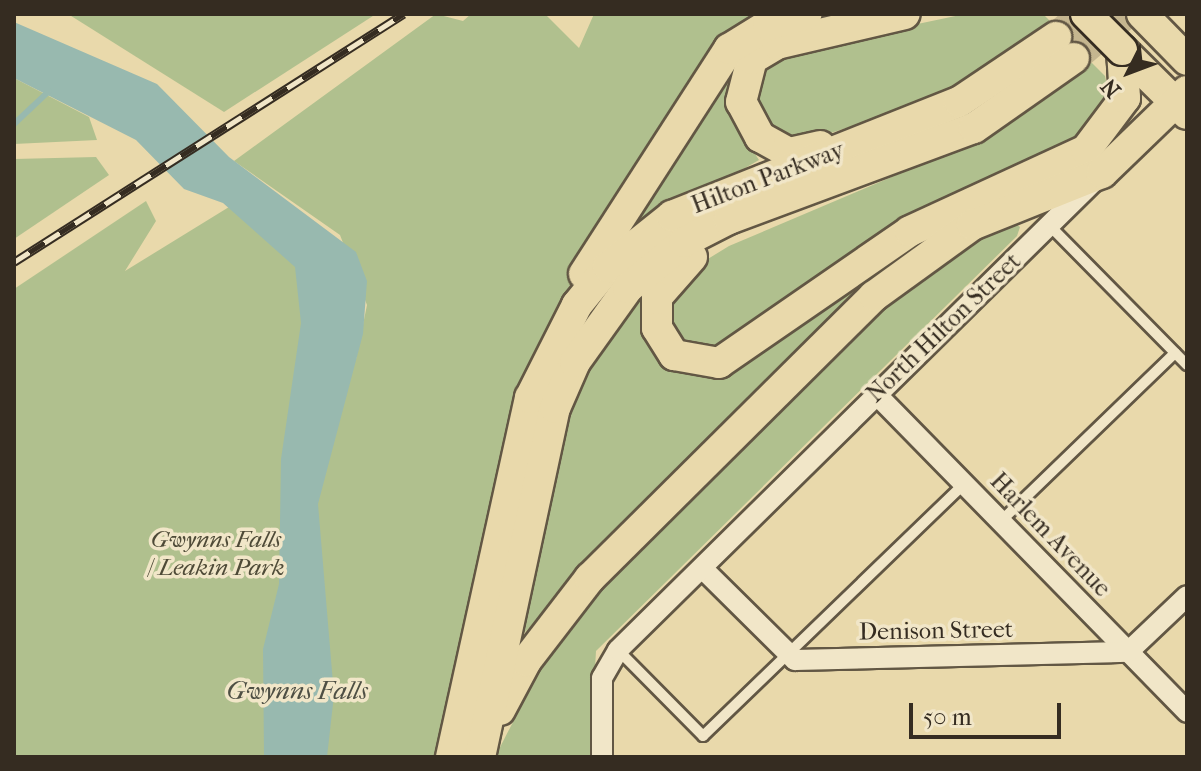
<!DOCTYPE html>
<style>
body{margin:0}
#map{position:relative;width:1201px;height:771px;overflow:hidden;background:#e9d9ab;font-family:"IM FELL French Canon",serif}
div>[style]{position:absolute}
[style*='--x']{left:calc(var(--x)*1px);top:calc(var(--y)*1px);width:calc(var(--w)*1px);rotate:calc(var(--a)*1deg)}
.green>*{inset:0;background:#b0c08e}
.water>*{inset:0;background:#98b9af}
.stream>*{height:6px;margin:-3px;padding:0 3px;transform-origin:3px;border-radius:3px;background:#98b9af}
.primary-tunnel>*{height:30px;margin-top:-15px;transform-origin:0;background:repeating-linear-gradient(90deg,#c5b68f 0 30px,transparent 0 45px)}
.roads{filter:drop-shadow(2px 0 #625744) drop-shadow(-2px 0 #625744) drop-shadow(0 2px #625744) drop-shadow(0 -2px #625744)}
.service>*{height:10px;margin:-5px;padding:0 5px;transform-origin:5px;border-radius:5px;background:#f1e6c8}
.minor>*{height:20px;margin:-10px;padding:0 10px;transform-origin:10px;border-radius:10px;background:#f1e6c8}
.primary>*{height:30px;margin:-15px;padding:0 15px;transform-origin:15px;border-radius:15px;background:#e9d9ab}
.rail>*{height:9px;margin-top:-4.5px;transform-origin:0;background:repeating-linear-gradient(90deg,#f1e6c8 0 18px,#352c21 0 36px);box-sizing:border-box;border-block:2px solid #352c21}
.bridges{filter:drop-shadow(2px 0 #352c21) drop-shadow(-2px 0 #352c21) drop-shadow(0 2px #352c21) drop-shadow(0 -2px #352c21)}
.primary-bridge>*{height:30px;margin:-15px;padding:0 15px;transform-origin:15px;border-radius:15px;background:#e9d9ab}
span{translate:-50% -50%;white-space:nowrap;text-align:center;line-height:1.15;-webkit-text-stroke:7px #f1e6c8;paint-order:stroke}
.street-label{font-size:24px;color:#352c21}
.park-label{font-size:24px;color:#4e4a37;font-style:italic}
.water-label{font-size:26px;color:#4e4f44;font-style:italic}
.frame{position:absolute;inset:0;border:16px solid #352c21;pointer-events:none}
.north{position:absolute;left:1089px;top:32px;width:80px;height:80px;-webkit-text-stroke:6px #f1e6c8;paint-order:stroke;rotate:228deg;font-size:22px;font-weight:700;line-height:32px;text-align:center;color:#352c21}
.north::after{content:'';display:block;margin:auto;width:28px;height:36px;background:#352c21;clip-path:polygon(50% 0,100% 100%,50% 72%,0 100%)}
.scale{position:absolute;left:909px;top:703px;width:152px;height:36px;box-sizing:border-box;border:4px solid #352c21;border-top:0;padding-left:10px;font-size:24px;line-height:28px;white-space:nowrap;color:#352c21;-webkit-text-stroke:6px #f1e6c8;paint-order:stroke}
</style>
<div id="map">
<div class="green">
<i style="clip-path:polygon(68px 14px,376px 14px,224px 112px)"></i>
<i style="clip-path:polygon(436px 14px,463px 21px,471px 14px,545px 14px,579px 48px,594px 14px,755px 14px,729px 38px,557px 306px,528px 368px,435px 757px,14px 757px,14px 289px,146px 201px,156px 221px,125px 271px,242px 199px,339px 279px,356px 359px,367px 305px,340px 235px,234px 161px)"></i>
<i style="clip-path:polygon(965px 14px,1043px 14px,1105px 76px,1111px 104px,1102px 127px,704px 358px,680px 347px,665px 320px,670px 291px,685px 273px,729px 246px,993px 134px,1072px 78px,1036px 37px,956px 93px,815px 138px,770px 133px,753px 111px,766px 64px,794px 50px)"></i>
<i style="clip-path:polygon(14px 78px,89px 117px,97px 140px,14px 144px)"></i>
<i style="clip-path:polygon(720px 81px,730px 85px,733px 120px,759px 160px,629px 235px,625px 231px)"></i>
<i style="clip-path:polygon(96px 157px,109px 175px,14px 239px,14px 159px)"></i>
<i style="clip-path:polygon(1011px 220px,1020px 227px,1017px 236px,596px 651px,590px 757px,495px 757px,565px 621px,893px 294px)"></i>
<i style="clip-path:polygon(902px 246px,909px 253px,518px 639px,559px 434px,592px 357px,650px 288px,661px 361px,694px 376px,718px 375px)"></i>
</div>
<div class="water">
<i style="clip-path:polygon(14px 22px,157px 84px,229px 157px,356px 252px,367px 281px,363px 334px,318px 504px,334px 695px,327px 757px,264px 757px,263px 649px,279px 584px,281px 459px,301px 323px,295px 267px,223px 203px,184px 189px,136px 140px,14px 78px)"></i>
</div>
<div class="stream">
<i style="--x:14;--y:124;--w:48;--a:-43.3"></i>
</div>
<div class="primary-tunnel">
<i style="--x:1056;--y:37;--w:35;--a:-40"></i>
<i style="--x:1074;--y:58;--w:68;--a:-40.2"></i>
</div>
<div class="roads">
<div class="service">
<i style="--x:1049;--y:225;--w:197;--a:45.4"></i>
<i style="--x:1001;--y:521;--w:242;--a:-44"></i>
<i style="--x:618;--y:650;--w:121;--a:45.3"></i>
<i style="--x:703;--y:736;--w:363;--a:-44"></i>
</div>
<div class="minor">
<i style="--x:876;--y:394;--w:445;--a:45.6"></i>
<i style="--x:702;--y:568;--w:131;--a:44.7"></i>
<i style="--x:795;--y:660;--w:333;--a:-1.4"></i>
<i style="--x:1128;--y:652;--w:81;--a:-43.5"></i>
<i style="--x:602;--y:757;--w:79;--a:-90"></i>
<i style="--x:602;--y:678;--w:32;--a:-60"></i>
<i style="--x:618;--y:650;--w:667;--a:-44.57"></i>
</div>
<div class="primary">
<i style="--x:1142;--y:14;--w:64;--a:45.6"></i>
<i style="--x:1122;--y:50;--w:91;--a:44.6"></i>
<i style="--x:820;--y:146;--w:32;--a:167"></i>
<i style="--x:789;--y:153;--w:33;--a:-151"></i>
<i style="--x:760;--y:137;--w:40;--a:-118"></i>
<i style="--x:741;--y:102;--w:44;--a:-75.7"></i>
<i style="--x:752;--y:59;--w:29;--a:-31"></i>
<i style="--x:777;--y:44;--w:131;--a:-13.2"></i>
<i style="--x:692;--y:257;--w:53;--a:131.2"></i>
<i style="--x:657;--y:297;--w:31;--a:90"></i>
<i style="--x:657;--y:328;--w:32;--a:58"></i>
<i style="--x:674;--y:355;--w:46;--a:10.1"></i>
<i style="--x:719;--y:363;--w:232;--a:-34.6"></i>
<i style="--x:910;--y:231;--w:194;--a:-24.7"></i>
<i style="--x:1086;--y:150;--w:65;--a:-53.1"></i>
<i style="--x:1125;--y:98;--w:48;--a:-93.6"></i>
<i style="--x:584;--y:274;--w:268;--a:-57.2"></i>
<i style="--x:729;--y:49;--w:46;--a:-31.6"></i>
<i style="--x:768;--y:25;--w:40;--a:-16"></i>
<i style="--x:500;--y:710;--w:55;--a:-62"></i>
<i style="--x:526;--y:661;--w:105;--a:-52.4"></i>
<i style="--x:590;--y:578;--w:400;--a:-44.8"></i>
<i style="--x:874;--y:296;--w:121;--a:-35.9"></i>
<i style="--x:972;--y:225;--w:140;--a:-21.8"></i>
<i style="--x:1102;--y:173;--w:118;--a:-44"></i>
<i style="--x:451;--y:757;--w:368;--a:-77.6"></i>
<i style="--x:530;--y:398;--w:104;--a:-63.2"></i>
<i style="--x:577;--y:305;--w:49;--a:-50.8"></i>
<i style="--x:608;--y:267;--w:82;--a:-38.6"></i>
<i style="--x:672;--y:216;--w:309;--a:-21.7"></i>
<i style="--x:959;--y:102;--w:117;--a:-33.8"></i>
<i style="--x:480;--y:757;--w:357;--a:-77.9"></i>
<i style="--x:555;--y:408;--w:50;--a:-66.5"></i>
<i style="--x:575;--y:362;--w:91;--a:-54.4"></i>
<i style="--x:628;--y:288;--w:72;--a:-39.4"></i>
<i style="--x:684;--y:242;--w:51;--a:-27.1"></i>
<i style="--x:729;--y:219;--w:261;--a:-20.4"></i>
<i style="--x:974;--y:128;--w:122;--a:-35"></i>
</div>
</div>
<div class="rail">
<i style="--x:14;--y:262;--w:462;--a:-32.5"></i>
</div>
<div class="bridges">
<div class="primary-bridge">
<i style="--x:1086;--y:14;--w:51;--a:45"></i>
</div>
</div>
<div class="street-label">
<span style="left:768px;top:178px;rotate:-21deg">Hilton Parkway</span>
<span style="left:944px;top:328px;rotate:-44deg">North Hilton Street</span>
<span style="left:1050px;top:535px;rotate:46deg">Harlem Avenue</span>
<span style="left:936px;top:631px;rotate:-1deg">Denison Street</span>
</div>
<div class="park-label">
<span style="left:216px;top:554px">Gwynns Falls<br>/ Leakin Park</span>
</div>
<div class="water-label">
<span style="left:297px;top:691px">Gwynns Falls</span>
</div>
<div class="frame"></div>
<div class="north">N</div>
<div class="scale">50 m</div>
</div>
